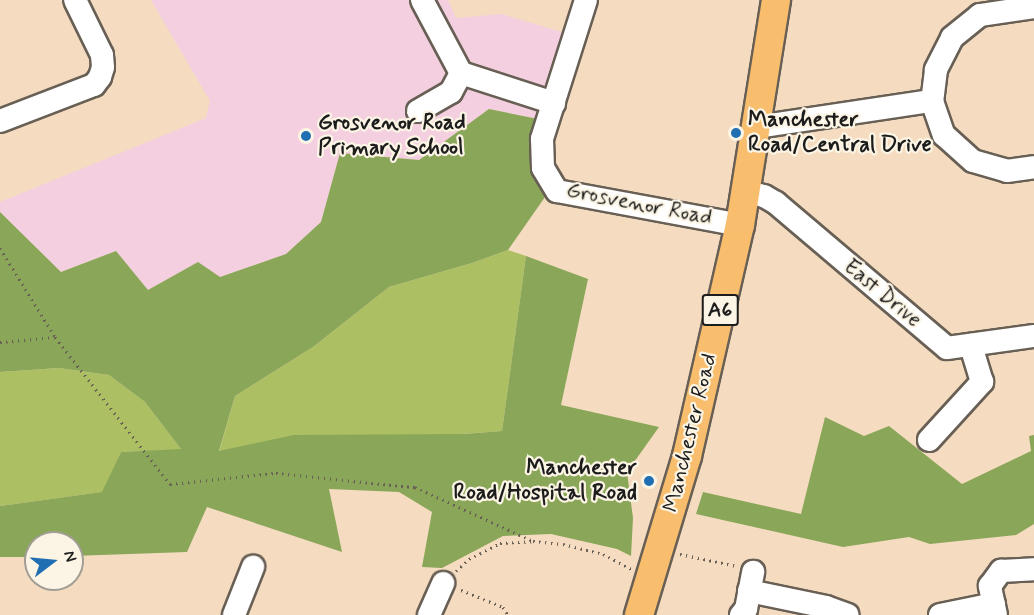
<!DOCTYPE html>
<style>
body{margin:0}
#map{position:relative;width:1034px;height:615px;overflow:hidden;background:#f5dcc0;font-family:Mynerve,sans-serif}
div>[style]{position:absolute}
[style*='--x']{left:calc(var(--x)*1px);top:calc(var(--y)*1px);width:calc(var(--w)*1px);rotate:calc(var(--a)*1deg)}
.built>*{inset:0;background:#f3cfdf}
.green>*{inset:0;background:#acbf63}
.forest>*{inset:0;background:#89a659}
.path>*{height:3px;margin-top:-1.5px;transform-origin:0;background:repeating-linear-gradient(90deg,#685f55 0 1.5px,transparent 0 6px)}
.roads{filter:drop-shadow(2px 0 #685f55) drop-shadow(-2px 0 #685f55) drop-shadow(0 2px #685f55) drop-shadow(0 -2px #685f55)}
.minor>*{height:22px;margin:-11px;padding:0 11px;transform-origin:11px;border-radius:11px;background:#fff}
.major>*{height:28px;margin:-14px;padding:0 14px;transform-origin:14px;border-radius:14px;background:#f9be6d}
.dots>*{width:16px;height:16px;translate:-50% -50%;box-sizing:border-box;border:3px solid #fcf5e5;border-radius:50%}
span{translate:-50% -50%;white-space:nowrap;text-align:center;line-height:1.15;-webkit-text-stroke:4.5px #fcf5e5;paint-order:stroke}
.shield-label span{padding:2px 4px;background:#fcf5e5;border:2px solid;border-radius:4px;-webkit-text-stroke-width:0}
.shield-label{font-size:21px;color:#1c1c1c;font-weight:700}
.poi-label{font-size:22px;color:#1c1c1c;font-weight:700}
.left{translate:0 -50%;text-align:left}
.right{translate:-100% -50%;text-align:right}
.street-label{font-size:22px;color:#1c1c1c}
.north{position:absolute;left:24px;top:531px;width:60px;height:60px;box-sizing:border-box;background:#fcf5e5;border:2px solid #a29e95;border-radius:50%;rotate:74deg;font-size:16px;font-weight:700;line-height:24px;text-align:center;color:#1c1c1c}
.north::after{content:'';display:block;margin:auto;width:21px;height:27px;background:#1f6fb2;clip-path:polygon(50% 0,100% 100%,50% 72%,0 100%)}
</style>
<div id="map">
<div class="built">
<i style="clip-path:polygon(151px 0,448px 0,456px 18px,501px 14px,565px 33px,538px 119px,489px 109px,419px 160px,340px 153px,321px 222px,286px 254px,220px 277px,198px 262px,148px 290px,116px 251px,61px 272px,0 212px,0 202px,206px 118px,210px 101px)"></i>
</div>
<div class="green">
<i style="clip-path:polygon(508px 250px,526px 256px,502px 431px,219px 452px,235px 396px,313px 347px,389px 287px,472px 263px)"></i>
<i style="clip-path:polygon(59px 368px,109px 375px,145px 402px,182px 450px,121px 452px,103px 492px,0 506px,0 372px)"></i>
</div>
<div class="forest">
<i style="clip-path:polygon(489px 109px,538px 119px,545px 197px,508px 250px,472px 263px,389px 287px,313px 347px,235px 396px,219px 451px,294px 435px,463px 434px,502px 431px,526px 256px,588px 279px,561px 405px,659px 427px,627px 472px,633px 518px,631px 556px,617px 549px,551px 534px,503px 536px,442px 568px,422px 567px,432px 512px,399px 492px,329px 489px,342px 552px,207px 507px,187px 552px,72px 556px,72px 543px,36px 543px,36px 557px,0 557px,0 506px,102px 492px,121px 452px,181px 449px,145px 402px,109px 375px,59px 368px,0 372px,0 212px,61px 272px,116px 251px,148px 290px,198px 262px,220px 277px,286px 254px,321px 222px,340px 153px,419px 160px)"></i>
<i style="clip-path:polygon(825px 417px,864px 436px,889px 426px,962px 484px,1031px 451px,1029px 436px,1034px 435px,1034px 524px,1016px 535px,930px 544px,909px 537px,843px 547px,696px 514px,703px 492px,801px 514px)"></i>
</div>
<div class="path">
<i style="--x:0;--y:248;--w:105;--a:58.3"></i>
<i style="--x:0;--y:342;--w:55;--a:-5.2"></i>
<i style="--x:55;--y:337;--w:187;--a:52"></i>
<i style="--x:170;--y:484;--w:107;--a:-5.9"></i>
<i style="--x:276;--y:473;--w:140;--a:5.8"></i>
<i style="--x:415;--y:487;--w:130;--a:24.6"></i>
<i style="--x:680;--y:554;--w:58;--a:11.9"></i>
<i style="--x:456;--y:571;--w:18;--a:-43"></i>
<i style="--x:469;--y:559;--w:35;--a:-27"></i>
<i style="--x:500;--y:543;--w:33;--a:-3"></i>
<i style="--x:533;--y:541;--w:30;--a:6"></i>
<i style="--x:563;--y:544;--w:41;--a:14"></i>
<i style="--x:603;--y:554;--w:32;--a:28"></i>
<i style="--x:461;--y:590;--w:45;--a:22"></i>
<i style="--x:503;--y:607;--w:9;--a:58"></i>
</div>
<div class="roads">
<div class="minor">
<i style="--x:422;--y:0;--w:83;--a:61.9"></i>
<i style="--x:461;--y:73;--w:98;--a:17.9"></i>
<i style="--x:586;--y:0;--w:146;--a:107.6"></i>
<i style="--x:542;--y:139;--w:29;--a:88"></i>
<i style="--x:543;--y:168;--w:27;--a:59"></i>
<i style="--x:557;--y:191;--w:186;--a:10.5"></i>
<i style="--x:1034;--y:7;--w:55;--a:171.6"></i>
<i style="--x:980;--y:15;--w:36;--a:141"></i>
<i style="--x:952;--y:38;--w:36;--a:117"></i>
<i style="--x:936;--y:70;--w:31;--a:97"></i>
<i style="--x:932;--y:101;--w:36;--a:71"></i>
<i style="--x:944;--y:135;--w:39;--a:42"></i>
<i style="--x:973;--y:161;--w:35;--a:16"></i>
<i style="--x:1007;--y:171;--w:27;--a:-8"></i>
<i style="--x:418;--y:111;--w:38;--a:-30"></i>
<i style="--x:451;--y:92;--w:21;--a:-62"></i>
<i style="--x:0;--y:121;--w:101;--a:-21"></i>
<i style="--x:94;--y:85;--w:10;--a:-53"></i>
<i style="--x:100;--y:77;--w:10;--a:-73"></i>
<i style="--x:103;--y:67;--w:12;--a:-95"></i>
<i style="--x:102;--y:55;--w:61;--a:-116.1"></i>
<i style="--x:757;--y:127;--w:177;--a:-8.5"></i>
<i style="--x:746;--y:191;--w:19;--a:16"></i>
<i style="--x:764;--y:196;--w:14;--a:30"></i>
<i style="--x:776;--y:203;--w:224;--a:40.3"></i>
<i style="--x:947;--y:348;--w:88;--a:-7.9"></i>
<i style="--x:929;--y:440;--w:79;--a:-47.6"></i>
<i style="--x:982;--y:382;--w:39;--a:-107"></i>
<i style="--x:749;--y:591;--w:79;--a:11.7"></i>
<i style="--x:826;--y:607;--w:23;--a:20"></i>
<i style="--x:234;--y:615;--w:52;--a:-68.4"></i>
<i style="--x:429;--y:615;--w:35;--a:-66"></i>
<i style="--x:741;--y:615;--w:8;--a:-50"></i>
<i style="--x:746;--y:609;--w:38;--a:-79"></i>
<i style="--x:940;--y:615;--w:55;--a:-11.5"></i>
<i style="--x:996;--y:615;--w:30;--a:-102"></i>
<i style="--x:990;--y:586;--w:19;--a:-54"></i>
<i style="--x:1001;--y:571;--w:33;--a:-3"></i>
</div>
<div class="major">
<i style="--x:639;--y:615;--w:166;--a:-73.2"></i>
<i style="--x:687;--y:456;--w:237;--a:-77.1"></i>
<i style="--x:740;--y:225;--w:228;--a:-80.9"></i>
</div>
</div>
<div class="dots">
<i style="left:736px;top:133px;background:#1f6fb2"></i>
<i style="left:306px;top:136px;background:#1f6fb2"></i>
<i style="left:649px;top:481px;background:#1f6fb2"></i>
</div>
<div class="shield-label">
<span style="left:720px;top:310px">A6</span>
</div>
<div class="poi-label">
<span class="left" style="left:748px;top:133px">Manchester<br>Road/Central Drive</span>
<span class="left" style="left:318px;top:136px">Grosvenor Road<br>Primary School</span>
<span class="right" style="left:637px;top:481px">Manchester<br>Road/Hospital Road</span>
</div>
<div class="street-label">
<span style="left:639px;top:205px;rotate:11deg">Grosvenor Road</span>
<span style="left:882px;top:294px;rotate:40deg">East Drive</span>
<span style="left:691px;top:433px;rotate:-76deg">Manchester Road</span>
</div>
<div class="north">N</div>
</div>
